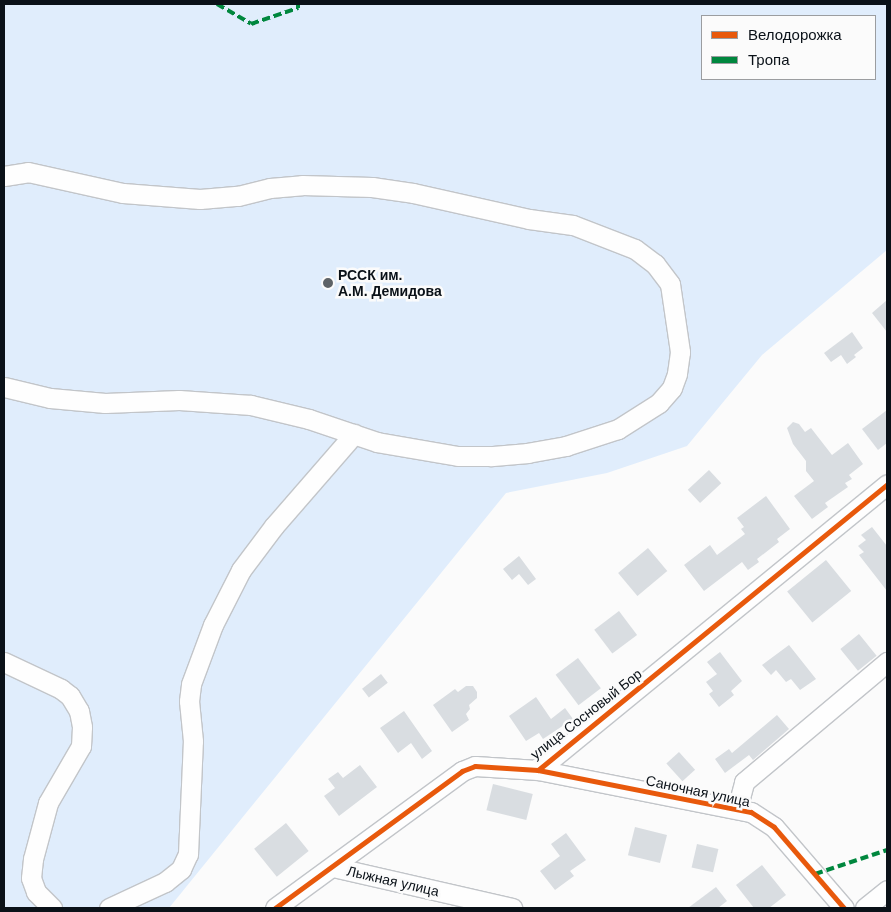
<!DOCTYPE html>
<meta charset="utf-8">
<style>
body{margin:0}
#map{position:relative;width:891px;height:912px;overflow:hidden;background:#fbfbfb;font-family:Helvetica,sans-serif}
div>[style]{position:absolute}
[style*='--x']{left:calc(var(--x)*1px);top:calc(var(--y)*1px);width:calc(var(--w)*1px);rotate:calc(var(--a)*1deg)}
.green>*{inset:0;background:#e0edfc}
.building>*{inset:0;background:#d9dde1;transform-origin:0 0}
.roads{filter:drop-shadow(1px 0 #c2c5c9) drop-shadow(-1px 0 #c2c5c9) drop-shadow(0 1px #c2c5c9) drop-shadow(0 -1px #c2c5c9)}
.minor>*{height:19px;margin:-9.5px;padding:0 9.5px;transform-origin:9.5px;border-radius:9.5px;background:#fefefe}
.quiet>*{height:4px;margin-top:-2px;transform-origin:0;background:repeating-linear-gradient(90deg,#00873e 0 8px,transparent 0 12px)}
.cycleway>*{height:5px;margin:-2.5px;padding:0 2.5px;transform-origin:2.5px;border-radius:2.5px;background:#e8590c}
.dots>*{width:14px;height:14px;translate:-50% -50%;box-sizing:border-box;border:2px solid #fbfbfb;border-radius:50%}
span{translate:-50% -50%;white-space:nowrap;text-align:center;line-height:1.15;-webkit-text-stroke:5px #fbfbfb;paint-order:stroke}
.poi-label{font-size:14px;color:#0a1118;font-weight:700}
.left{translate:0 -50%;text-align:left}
.street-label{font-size:14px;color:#0a1118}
.frame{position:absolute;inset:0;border:5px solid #0a1118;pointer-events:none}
.legend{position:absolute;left:701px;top:15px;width:175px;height:65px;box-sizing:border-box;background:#fbfbfb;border:1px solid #9b9da0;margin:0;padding:6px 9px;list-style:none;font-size:15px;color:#0a1118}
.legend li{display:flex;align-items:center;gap:10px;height:25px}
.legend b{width:25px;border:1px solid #9b9da0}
</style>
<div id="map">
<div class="green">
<i style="clip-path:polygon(evenodd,4px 4px,887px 4px,887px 250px,762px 355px,687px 446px,607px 473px,506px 493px,169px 908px,4px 908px,4px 4px,702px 16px,875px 16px,875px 79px,702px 79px,702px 16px)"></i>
</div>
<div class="building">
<i style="clip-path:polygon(887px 300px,887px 332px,872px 313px)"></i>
<i style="clip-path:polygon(852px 332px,863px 348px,854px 355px,856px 357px,847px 364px,841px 355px,831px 362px,824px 353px)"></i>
<i style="clip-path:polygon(887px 410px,887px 443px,878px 450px,862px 429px)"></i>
<i style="clip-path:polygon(793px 422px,799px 424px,805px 432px,811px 428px,832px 455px,848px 443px,863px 464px,849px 475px,852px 479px,845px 483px,848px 487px,825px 503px,828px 507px,812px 519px,794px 496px,814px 481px,806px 471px,806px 461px,793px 444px,787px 428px)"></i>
<i style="left:709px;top:470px;width:18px;height:29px;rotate:47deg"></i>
<i style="clip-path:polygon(766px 496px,790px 529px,777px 539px,779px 542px,757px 559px,759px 562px,748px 570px,742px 562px,704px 591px,684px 565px,710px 545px,717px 555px,745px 534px,741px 529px,744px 527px,737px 518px)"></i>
<i style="clip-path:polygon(872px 527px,887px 546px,887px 591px,859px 555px,864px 552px,858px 546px,866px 540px,861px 535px)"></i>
<i style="left:648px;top:548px;width:30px;height:39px;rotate:50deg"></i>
<i style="clip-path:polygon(519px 556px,536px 579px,528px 585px,519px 574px,512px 580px,503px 569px)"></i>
<i style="left:826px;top:560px;width:40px;height:50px;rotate:51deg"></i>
<i style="left:619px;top:611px;width:30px;height:31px;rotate:53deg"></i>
<i style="left:859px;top:634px;width:28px;height:24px;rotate:51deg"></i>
<i style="clip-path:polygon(789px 645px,816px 679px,800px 690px,791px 679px,786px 682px,776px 670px,771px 675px,762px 665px)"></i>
<i style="clip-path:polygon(720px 652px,742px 681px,731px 691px,734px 695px,719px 707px,709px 694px,713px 691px,706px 682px,717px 674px,707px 662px)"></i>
<i style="left:578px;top:658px;width:38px;height:28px;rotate:53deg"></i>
<i style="left:381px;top:674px;width:11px;height:24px;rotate:52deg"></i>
<i style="clip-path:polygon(466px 686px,473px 686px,477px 692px,477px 698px,469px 705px,470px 709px,466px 714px,469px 720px,452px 732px,433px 705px,455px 689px,458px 692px)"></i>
<i style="clip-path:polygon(536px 697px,551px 719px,565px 708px,573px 719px,543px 739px,539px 733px,526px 741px,509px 716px)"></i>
<i style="clip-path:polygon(404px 711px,432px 751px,422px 759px,411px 743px,398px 753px,380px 728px)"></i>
<i style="clip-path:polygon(777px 715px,789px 729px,753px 760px,749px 755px,725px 773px,715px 759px,729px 749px,732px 753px)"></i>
<i style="left:679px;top:752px;width:24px;height:17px;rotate:48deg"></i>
<i style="clip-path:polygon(360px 765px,377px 787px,339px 816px,324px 796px,335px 788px,328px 779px,338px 772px,343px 778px)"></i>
<i style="left:493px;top:784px;width:41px;height:27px;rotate:14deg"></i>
<i style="left:286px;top:823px;width:36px;height:41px;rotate:51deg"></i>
<i style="left:635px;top:827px;width:33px;height:29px;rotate:14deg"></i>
<i style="clip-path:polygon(566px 833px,586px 860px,570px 871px,574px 876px,555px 890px,540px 871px,560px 856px,551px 844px)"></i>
<i style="left:697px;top:844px;width:22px;height:24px;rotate:13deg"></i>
<i style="clip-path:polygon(762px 865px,786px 895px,769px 908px,754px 908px,736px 885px)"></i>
<i style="clip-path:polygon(716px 887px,727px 901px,718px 908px,688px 908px)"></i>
</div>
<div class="roads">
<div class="minor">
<i style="--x:4;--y:176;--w:24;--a:-9"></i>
<i style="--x:28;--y:172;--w:97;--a:12.5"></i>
<i style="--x:123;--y:193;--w:77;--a:4.5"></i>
<i style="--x:200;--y:199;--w:38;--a:-5"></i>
<i style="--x:238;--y:196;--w:33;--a:-14"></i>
<i style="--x:270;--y:188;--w:32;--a:-5"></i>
<i style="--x:302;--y:185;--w:70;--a:1.6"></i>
<i style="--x:372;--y:187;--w:41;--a:8.3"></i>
<i style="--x:413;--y:193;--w:119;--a:12.6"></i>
<i style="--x:529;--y:219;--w:44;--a:7.8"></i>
<i style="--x:573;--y:225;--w:66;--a:21.2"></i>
<i style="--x:635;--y:249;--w:25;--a:37"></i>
<i style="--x:655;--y:264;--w:25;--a:53"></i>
<i style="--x:670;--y:284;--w:69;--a:81.6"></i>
<i style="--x:680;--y:352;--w:22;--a:98"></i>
<i style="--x:677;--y:374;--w:15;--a:110"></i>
<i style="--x:672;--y:388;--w:20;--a:131"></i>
<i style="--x:659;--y:403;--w:49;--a:147.6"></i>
<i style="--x:618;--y:429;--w:55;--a:161.9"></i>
<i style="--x:566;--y:446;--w:39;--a:170"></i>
<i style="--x:528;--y:453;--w:38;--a:175"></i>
<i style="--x:490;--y:456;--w:32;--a:180"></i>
<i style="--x:458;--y:456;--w:82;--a:-170.2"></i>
<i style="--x:377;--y:442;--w:72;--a:-161.3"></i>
<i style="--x:309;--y:419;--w:60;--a:-166.4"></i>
<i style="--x:251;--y:405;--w:72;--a:-176"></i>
<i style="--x:179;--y:400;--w:74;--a:177.7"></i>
<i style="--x:105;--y:403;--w:55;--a:-174.8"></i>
<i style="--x:50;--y:398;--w:47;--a:-166.6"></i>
<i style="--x:4;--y:662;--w:63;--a:25.3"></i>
<i style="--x:61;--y:689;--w:11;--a:38"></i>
<i style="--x:70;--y:696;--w:17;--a:59"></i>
<i style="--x:79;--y:711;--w:16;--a:79"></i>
<i style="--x:82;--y:727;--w:19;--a:93"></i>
<i style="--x:81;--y:746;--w:66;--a:120.1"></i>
<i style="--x:48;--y:803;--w:58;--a:105"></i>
<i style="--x:33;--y:859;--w:19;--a:96"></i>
<i style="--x:31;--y:878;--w:15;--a:70"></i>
<i style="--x:36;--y:892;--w:23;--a:45"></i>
<i style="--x:538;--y:770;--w:217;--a:11.2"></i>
<i style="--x:751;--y:812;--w:27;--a:33"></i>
<i style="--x:774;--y:827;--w:107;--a:49.2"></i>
<i style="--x:737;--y:809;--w:28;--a:-75"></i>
<i style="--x:744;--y:782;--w:187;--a:-40"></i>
<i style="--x:333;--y:867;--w:184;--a:12.9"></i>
<i style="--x:109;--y:908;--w:62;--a:-24.9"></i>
<i style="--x:165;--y:882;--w:21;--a:-39"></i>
<i style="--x:181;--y:869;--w:17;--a:-65"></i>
<i style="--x:188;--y:854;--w:113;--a:-87.5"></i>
<i style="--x:193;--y:741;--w:40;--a:-95.7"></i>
<i style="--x:189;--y:701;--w:17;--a:-83"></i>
<i style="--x:191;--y:684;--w:63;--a:-69.6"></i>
<i style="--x:213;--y:625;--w:62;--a:-63"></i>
<i style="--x:241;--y:570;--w:55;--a:-53.1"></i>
<i style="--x:274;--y:526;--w:122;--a:-49"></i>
<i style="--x:275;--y:908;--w:232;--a:-36.2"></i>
<i style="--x:462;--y:771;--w:14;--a:-21"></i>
<i style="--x:475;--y:766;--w:63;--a:3.6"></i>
<i style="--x:538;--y:770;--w:451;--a:-39.3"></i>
<i style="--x:865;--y:908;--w:28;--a:-39"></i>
</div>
</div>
<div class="quiet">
<i style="--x:217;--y:4;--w:39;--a:30"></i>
<i style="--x:251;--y:24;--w:50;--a:-18.8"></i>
<i style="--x:298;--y:8;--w:4;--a:-90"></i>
<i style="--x:815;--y:874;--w:76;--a:-18.4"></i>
</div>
<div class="cycleway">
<i style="--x:538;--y:770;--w:217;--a:11.2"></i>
<i style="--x:751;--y:812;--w:27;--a:33"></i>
<i style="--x:774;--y:827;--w:107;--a:49.2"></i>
<i style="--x:275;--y:908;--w:232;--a:-36.2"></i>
<i style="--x:462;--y:771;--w:14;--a:-21"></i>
<i style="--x:475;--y:766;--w:63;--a:3.6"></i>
<i style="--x:538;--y:770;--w:451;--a:-39.3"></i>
</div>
<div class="dots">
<i style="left:328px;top:283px;background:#5e6367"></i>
</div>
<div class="poi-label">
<span class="left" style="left:338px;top:283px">РССК им.<br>А.М. Демидова</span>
</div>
<div class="street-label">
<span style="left:586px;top:714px;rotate:-38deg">улица Сосновый Бор</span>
<span style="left:698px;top:791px;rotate:12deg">Саночная улица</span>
<span style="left:393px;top:881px;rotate:13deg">Лыжная улица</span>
</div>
<div class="frame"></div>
<ul class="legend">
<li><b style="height:6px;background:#e8590c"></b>Велодорожка</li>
<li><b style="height:6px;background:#00873e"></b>Тропа</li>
</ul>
</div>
